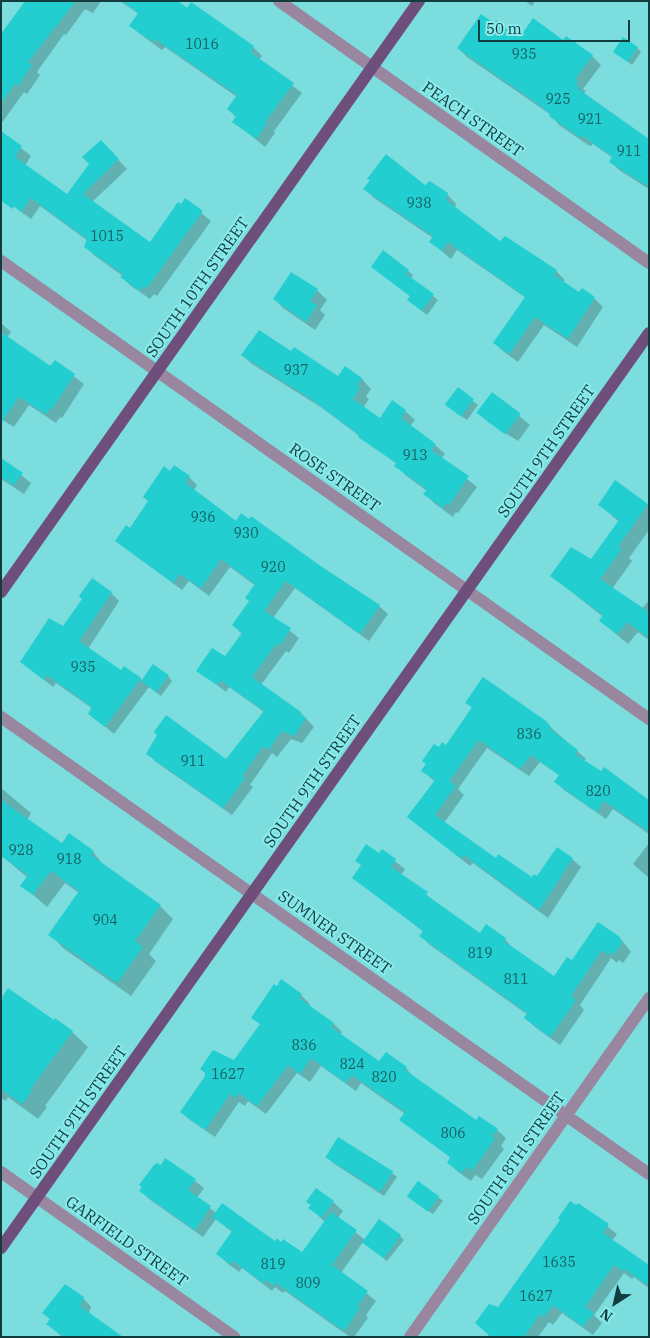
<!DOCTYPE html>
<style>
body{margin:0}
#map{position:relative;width:650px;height:1338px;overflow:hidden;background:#7cddde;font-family:"IBM Plex Serif",serif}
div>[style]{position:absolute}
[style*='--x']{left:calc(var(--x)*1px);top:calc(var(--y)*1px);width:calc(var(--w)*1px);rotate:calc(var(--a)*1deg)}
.shadow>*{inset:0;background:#0003}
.building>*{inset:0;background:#23ced0;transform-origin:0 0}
.minor>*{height:12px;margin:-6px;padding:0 6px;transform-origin:6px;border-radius:6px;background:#9987a0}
.major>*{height:12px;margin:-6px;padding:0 6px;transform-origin:6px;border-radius:6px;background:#6e4f7b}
span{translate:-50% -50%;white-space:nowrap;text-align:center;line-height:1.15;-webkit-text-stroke:4px #89eaeb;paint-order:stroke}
.number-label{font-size:14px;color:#166062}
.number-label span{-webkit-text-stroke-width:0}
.street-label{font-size:16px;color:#123c3d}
.frame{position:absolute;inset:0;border:2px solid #123c3d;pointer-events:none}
.north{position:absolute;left:590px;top:1278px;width:50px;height:50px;-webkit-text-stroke:4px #89eaeb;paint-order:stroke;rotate:215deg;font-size:14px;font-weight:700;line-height:20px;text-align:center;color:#123c3d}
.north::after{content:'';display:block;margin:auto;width:18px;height:22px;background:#123c3d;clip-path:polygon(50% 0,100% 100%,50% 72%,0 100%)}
.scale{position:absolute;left:478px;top:20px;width:152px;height:22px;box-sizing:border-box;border:2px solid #123c3d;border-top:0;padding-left:6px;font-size:15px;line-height:18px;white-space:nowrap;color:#123c3d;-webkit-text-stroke:4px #89eaeb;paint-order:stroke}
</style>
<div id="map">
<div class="shadow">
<i style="clip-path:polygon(27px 1px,101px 1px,93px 13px,85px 9px,66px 35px,64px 34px,37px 72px,40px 75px,27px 94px,24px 92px,1px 124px,1px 35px)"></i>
<i style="clip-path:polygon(120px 1px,176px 1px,253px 47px,262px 56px,259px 60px,302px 93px,274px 131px,275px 133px,265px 147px,234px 121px,236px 117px,228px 109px,237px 97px,165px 47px,162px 50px,140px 34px,131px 26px,139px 14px)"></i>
<i style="clip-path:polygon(525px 1px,535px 1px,532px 6px)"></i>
<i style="clip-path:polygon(520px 39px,563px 42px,592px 56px,601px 65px,583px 89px,586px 91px,584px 93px,649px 140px,649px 189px,619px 170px,611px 162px,613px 158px,593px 144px,591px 146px,588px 145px,559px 125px,551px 115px,467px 57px,458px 48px)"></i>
<i style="clip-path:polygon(637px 48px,641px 52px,632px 65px,614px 52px)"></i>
<i style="clip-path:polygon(1px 132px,31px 156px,25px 166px,67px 196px,110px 151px,127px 169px,92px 202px,151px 244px,185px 200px,211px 221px,157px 296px,154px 294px,150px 299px,131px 286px,122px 277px,123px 276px,95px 256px,86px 247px,88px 241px,40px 206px,31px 219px,1px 197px)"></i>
<i style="clip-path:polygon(425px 187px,447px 194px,456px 204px,455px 208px,501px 243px,556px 271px,565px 280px,563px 283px,579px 294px,594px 298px,603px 307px,577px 347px,544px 325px,518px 362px,504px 352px,495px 343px,526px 298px,457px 250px,451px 259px,431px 242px,433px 238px,374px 198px,365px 189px)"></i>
<i style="clip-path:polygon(384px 252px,413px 275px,411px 279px,438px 300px,427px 315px,408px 300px,411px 297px,372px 267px)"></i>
<i style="clip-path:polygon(292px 273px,317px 290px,327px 300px,320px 310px,325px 315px,315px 330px,283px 308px,274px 299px)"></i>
<i style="clip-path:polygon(1px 323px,11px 332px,7px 338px,49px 366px,52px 367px,55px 362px,84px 384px,62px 418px,60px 417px,56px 423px,29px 405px,14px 427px,1px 419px)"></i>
<i style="clip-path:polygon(292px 353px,338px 378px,346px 368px,362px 379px,371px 389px,366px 396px,369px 399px,363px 408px,380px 419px,405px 411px,415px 420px,410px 426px,435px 445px,445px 454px,441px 459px,477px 487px,458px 513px,456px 512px,453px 517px,434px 503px,425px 494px,427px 491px,405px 475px,397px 464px,322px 408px,252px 364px,242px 355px)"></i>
<i style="clip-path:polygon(458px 389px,478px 405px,467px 420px,451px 409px)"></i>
<i style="clip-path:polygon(492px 394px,530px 425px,518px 441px,488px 422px,479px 413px)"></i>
<i style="clip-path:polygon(1px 459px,31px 483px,24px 494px,1px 479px)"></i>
<i style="clip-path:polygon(171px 473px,189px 477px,197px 485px,194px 490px,237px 522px,322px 568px,379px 606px,388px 614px,369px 641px,295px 588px,273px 618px,299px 638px,289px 653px,286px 651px,261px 685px,301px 713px,314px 727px,302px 743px,291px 739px,277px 757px,272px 753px,250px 785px,253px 787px,232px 815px,156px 762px,147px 753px,226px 760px,264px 712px,229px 687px,226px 692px,198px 670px,226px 658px,242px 634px,233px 625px,250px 601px,256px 586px,230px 567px,209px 596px,189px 581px,182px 590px,116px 541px,130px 530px,149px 502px,144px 497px)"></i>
<i style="clip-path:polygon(615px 482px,649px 506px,649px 530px,629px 558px,632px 561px,612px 589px,642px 609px,649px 600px,649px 640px,638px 632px,628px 644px,600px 621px,603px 617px,552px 576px,591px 561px,619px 522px,599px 504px)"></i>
<i style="clip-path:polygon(111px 593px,119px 601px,88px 649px,121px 671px,124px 667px,142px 680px,168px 676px,172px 681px,161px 696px,149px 687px,114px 734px,90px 714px,93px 709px,56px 683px,53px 687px,21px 662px)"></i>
<i style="clip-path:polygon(467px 703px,545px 722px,586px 759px,584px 761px,649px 801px,649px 834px,613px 809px,606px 819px,564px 790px,556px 782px,560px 776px,540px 762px,529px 776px,487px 748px,458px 789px,464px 795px,444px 823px,496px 859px,532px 879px,537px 877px,557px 849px,572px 859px,581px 867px,548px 918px,473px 863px,470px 866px,408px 817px,435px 782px,423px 771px,439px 749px,446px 746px,473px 709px)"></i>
<i style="clip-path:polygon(1px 788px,31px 813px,27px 820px,62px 844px,93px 852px,105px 867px,160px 906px,173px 919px,149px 954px,156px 961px,131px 996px,63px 948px,50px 934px,79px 893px,65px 883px,47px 907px,22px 885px,28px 878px,3px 857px)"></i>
<i style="clip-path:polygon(649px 843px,649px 878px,633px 864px)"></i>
<i style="clip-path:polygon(382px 851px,405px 869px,401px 875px,436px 902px,481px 935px,505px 939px,513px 949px,554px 978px,572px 962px,620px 938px,631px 952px,623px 963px,619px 960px,617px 963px,611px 958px,580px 1005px,584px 1010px,560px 1045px,535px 1027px,526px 1018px,528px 1015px,430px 945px,421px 936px,424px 932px,354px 878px)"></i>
<i style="clip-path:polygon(282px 981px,301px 995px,310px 1004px,309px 1006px,333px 1023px,342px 1032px,340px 1035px,379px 1062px,406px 1068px,414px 1078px,477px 1122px,497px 1130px,506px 1138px,501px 1146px,504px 1149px,482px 1179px,475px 1175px,471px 1181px,457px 1171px,448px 1162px,451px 1158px,401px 1120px,405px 1114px,361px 1083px,356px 1091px,321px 1066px,310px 1082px,297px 1073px,266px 1114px,248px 1101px,245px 1106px,239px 1102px,215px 1137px,190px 1120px,181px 1112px,234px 1061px,261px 1025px,253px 1017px)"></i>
<i style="clip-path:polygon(1px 1001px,72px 1032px,88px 1047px,45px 1106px,47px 1107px,38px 1119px,8px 1097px,6px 1101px,1px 1098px)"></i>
<i style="clip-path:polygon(166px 1159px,204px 1188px,197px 1198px,216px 1213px,302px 1254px,325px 1222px,310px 1208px,333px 1202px,343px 1211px,338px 1218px,365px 1240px,400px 1236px,404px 1240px,387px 1261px,363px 1242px,341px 1273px,376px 1301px,366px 1315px,368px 1318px,354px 1337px,350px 1337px,285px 1291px,283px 1293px,275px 1287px,272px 1291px,242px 1268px,239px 1272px,227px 1263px,218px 1254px,232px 1232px,216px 1219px,203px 1237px,149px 1199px,140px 1190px)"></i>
<i style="clip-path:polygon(330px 1161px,392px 1173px,397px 1177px,384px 1196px)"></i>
<i style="clip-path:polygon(438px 1197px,443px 1201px,433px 1214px,414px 1201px)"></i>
<i style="clip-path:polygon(578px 1204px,617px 1234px,612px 1241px,649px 1266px,649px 1288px,634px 1277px,632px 1279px,624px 1273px,594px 1315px,602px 1323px,593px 1335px,562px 1313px,553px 1325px,549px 1322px,538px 1337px,488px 1337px,498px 1309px)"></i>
<i style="clip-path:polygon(83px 1298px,91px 1307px,89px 1313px,121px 1337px,62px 1337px,48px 1324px,51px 1320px,44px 1313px)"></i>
</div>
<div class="building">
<i style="clip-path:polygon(25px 1px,76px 1px,28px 62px,32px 65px,18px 86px,15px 84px,1px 103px,1px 34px)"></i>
<i style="clip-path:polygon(122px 1px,178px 1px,187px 8px,191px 2px,254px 46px,251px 50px,253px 54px,294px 83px,265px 122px,267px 123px,256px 139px,232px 122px,236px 116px,227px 109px,237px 95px,155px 39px,153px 42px,129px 26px,138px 13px)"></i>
<i style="clip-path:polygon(481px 14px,494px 23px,496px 20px,520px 37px,533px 18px,563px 40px,566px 36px,593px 55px,575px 79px,578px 81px,576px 84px,579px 87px,578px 89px,649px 139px,649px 187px,609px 162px,612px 157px,610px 155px,583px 136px,582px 138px,578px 136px,549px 116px,550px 114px,538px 104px,457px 48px)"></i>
<i style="left:623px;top:37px;width:18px;height:18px;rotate:34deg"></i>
<i style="clip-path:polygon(1px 131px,22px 146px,15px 157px,67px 194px,89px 164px,82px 157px,101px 140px,119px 159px,83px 194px,150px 242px,178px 202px,181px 204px,185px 198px,203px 211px,147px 288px,144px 286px,140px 291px,120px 277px,123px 274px,84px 247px,87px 239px,31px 198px,21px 212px,14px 206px,13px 209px,1px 201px)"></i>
<i style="clip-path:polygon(386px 154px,425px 185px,430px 181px,448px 193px,446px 200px,500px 241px,505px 236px,557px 270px,554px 275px,579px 292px,582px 288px,595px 297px,568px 339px,535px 317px,509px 354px,493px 343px,525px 297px,448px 242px,442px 251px,429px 242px,433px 236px,363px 189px,370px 180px,367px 179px)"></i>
<i style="clip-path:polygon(383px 250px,409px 270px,406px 274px,434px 294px,422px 311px,407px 300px,410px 296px,371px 267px)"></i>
<i style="clip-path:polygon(291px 272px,318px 289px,310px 301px,317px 305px,306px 322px,273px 299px)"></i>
<i style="clip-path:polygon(259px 330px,291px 351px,294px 347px,338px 376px,345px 366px,362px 378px,357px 386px,360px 388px,353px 399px,380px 418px,392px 400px,406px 410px,401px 418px,436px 444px,431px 450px,469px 476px,449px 505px,446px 503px,443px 508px,423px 494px,427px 490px,425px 488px,394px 466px,396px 463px,358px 437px,359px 435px,311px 399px,241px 355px)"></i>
<i style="clip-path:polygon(1px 332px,49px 365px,51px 365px,55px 360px,75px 374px,52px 409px,51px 408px,46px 414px,19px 397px,1px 423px)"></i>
<i style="left:458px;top:387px;width:20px;height:22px;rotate:37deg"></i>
<i style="left:492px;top:392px;width:36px;height:26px;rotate:37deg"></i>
<i style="clip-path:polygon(1px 458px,23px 473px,14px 485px,1px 477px)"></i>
<i style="clip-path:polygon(174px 465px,190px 476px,186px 481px,187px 484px,236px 521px,241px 513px,249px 519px,251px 516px,322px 567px,380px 605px,360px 634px,286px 581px,264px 611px,291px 628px,280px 646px,277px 643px,252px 677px,301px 712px,300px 714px,306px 718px,294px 736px,282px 731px,268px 750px,263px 746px,242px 776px,245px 778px,223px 808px,146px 754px,157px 735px,154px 732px,166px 715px,226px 759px,264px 711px,220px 680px,217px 685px,196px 671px,212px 648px,225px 656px,242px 633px,232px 625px,249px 601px,245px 598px,255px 584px,221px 559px,201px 588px,180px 574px,173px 583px,115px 541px,126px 525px,130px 528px,148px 501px,143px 497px,164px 466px,170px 471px)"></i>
<i style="clip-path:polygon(615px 480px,648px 504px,618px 547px,622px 549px,600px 579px,649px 612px,649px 638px,627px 622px,617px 634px,599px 621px,603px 615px,550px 576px,571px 547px,591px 559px,619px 520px,598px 505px)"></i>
<i style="clip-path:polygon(92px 578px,112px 592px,79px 641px,121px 670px,124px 666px,141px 678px,105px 727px,88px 714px,92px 707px,47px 675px,44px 680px,20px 662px,49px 618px,63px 626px,82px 599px,79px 596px)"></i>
<i style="left:153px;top:664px;width:19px;height:21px;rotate:35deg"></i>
<i style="clip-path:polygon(483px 677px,546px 721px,551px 727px,550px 729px,578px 750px,575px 754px,601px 771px,604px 767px,649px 800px,649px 832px,604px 801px,597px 812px,554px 782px,559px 775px,531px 755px,520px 769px,479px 740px,449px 781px,456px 786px,435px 815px,496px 858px,498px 854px,532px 877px,534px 874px,537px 876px,557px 847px,573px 858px,539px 910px,464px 855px,461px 859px,407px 817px,435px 780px,421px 771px,426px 764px,422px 761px,434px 744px,439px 747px,442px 742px,446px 745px,472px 707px,465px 703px)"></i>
<i style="clip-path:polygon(1px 800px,62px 843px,69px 833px,94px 851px,91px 855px,161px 905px,135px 941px,143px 947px,117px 983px,48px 935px,79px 891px,51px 871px,33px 895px,20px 886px,28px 875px,1px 856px)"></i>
<i style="clip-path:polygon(366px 844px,379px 853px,382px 849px,396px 859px,391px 867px,428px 892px,426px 895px,480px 933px,486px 924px,506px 938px,504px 941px,554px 976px,567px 957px,572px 960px,598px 922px,620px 937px,619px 939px,623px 942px,613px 955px,609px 952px,608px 955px,602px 950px,571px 996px,576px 1000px,550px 1037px,524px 1018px,527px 1013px,419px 936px,423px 931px,352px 878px,361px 865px,355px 861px)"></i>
<i style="clip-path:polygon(281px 979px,302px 994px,299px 998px,334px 1023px,331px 1027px,379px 1061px,386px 1052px,407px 1067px,405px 1070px,476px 1120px,479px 1116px,498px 1129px,492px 1136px,495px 1139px,472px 1171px,466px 1167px,462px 1173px,447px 1163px,450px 1157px,399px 1120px,405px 1112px,352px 1075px,346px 1083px,311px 1058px,300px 1074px,288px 1065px,257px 1106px,239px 1093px,235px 1098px,230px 1094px,205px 1130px,180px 1112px,205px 1076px,205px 1073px,200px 1069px,213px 1050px,234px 1060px,260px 1024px,251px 1018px,274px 984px,277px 986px)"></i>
<i style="clip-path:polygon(8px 988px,54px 1020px,55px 1018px,73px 1031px,30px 1090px,32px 1091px,22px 1104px,1px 1089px,1px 999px)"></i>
<i style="left:338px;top:1137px;width:65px;height:24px;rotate:32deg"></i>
<i style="clip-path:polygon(165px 1158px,196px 1179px,188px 1190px,211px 1206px,195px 1230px,139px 1191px,142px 1187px,139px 1185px,154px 1165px,157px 1163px,161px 1165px)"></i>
<i style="left:418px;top:1181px;width:26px;height:19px;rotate:36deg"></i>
<i style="clip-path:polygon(316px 1188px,334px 1201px,322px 1218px,308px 1208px,311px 1205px,306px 1202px)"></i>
<i style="clip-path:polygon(570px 1201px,576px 1205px,578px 1203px,609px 1224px,603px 1233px,649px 1265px,649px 1286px,624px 1269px,623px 1271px,614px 1265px,585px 1307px,594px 1313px,583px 1327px,553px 1305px,544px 1317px,540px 1314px,524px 1337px,491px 1337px,475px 1323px,489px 1304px,498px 1307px,560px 1220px,558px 1218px)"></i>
<i style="clip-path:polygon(222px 1203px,275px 1241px,277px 1238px,281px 1242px,283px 1239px,302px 1252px,331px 1212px,357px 1230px,332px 1265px,368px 1291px,357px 1306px,360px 1308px,344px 1331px,276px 1283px,274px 1286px,266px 1280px,263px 1283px,233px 1261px,230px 1264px,216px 1254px,232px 1231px,212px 1217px)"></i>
<i style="left:379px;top:1219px;width:27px;height:29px;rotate:36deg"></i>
<i style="clip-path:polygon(65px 1284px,84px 1297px,80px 1306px,123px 1337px,64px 1337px,46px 1324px,50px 1319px,42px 1313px)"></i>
</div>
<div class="minor">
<i style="--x:279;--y:1;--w:453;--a:35.3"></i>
<i style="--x:1;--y:261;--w:794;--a:35.25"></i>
<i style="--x:1;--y:717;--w:793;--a:35.19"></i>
<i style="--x:1;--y:1172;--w:286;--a:35.3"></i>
<i style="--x:410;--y:1337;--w:415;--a:-54.8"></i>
</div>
<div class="major">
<i style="--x:1;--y:592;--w:724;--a:-54.73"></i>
<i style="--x:1;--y:1248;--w:1121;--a:-54.69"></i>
</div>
<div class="number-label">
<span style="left:202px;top:44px">1016</span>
<span style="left:524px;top:54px">935</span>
<span style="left:558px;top:99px">925</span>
<span style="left:590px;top:119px">921</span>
<span style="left:629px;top:151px">911</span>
<span style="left:419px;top:203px">938</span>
<span style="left:107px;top:236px">1015</span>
<span style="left:296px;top:370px">937</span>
<span style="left:415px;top:455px">913</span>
<span style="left:203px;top:517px">936</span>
<span style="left:246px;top:533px">930</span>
<span style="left:273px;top:567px">920</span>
<span style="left:83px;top:667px">935</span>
<span style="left:529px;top:734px">836</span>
<span style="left:193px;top:761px">911</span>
<span style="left:598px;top:791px">820</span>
<span style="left:21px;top:850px">928</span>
<span style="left:69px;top:859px">918</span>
<span style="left:105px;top:920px">904</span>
<span style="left:480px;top:953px">819</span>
<span style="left:516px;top:979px">811</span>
<span style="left:304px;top:1045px">836</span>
<span style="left:352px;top:1064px">824</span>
<span style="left:228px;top:1074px">1627</span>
<span style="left:384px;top:1077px">820</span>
<span style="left:453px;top:1133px">806</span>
<span style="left:559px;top:1262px">1635</span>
<span style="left:273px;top:1264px">819</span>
<span style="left:308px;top:1283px">809</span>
<span style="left:536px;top:1296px">1627</span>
</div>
<div class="street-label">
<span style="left:473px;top:119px;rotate:35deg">PEACH STREET</span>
<span style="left:197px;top:287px;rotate:-55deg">SOUTH 10TH STREET</span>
<span style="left:546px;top:451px;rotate:-55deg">SOUTH 9TH STREET</span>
<span style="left:335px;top:477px;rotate:35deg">ROSE STREET</span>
<span style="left:312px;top:781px;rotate:-55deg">SOUTH 9TH STREET</span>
<span style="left:335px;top:932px;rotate:35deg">SUMNER STREET</span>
<span style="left:78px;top:1112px;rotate:-55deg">SOUTH 9TH STREET</span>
<span style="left:516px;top:1158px;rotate:-55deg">SOUTH 8TH STREET</span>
<span style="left:127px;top:1241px;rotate:35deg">GARFIELD STREET</span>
</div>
<div class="frame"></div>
<div class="north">N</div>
<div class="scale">50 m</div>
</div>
